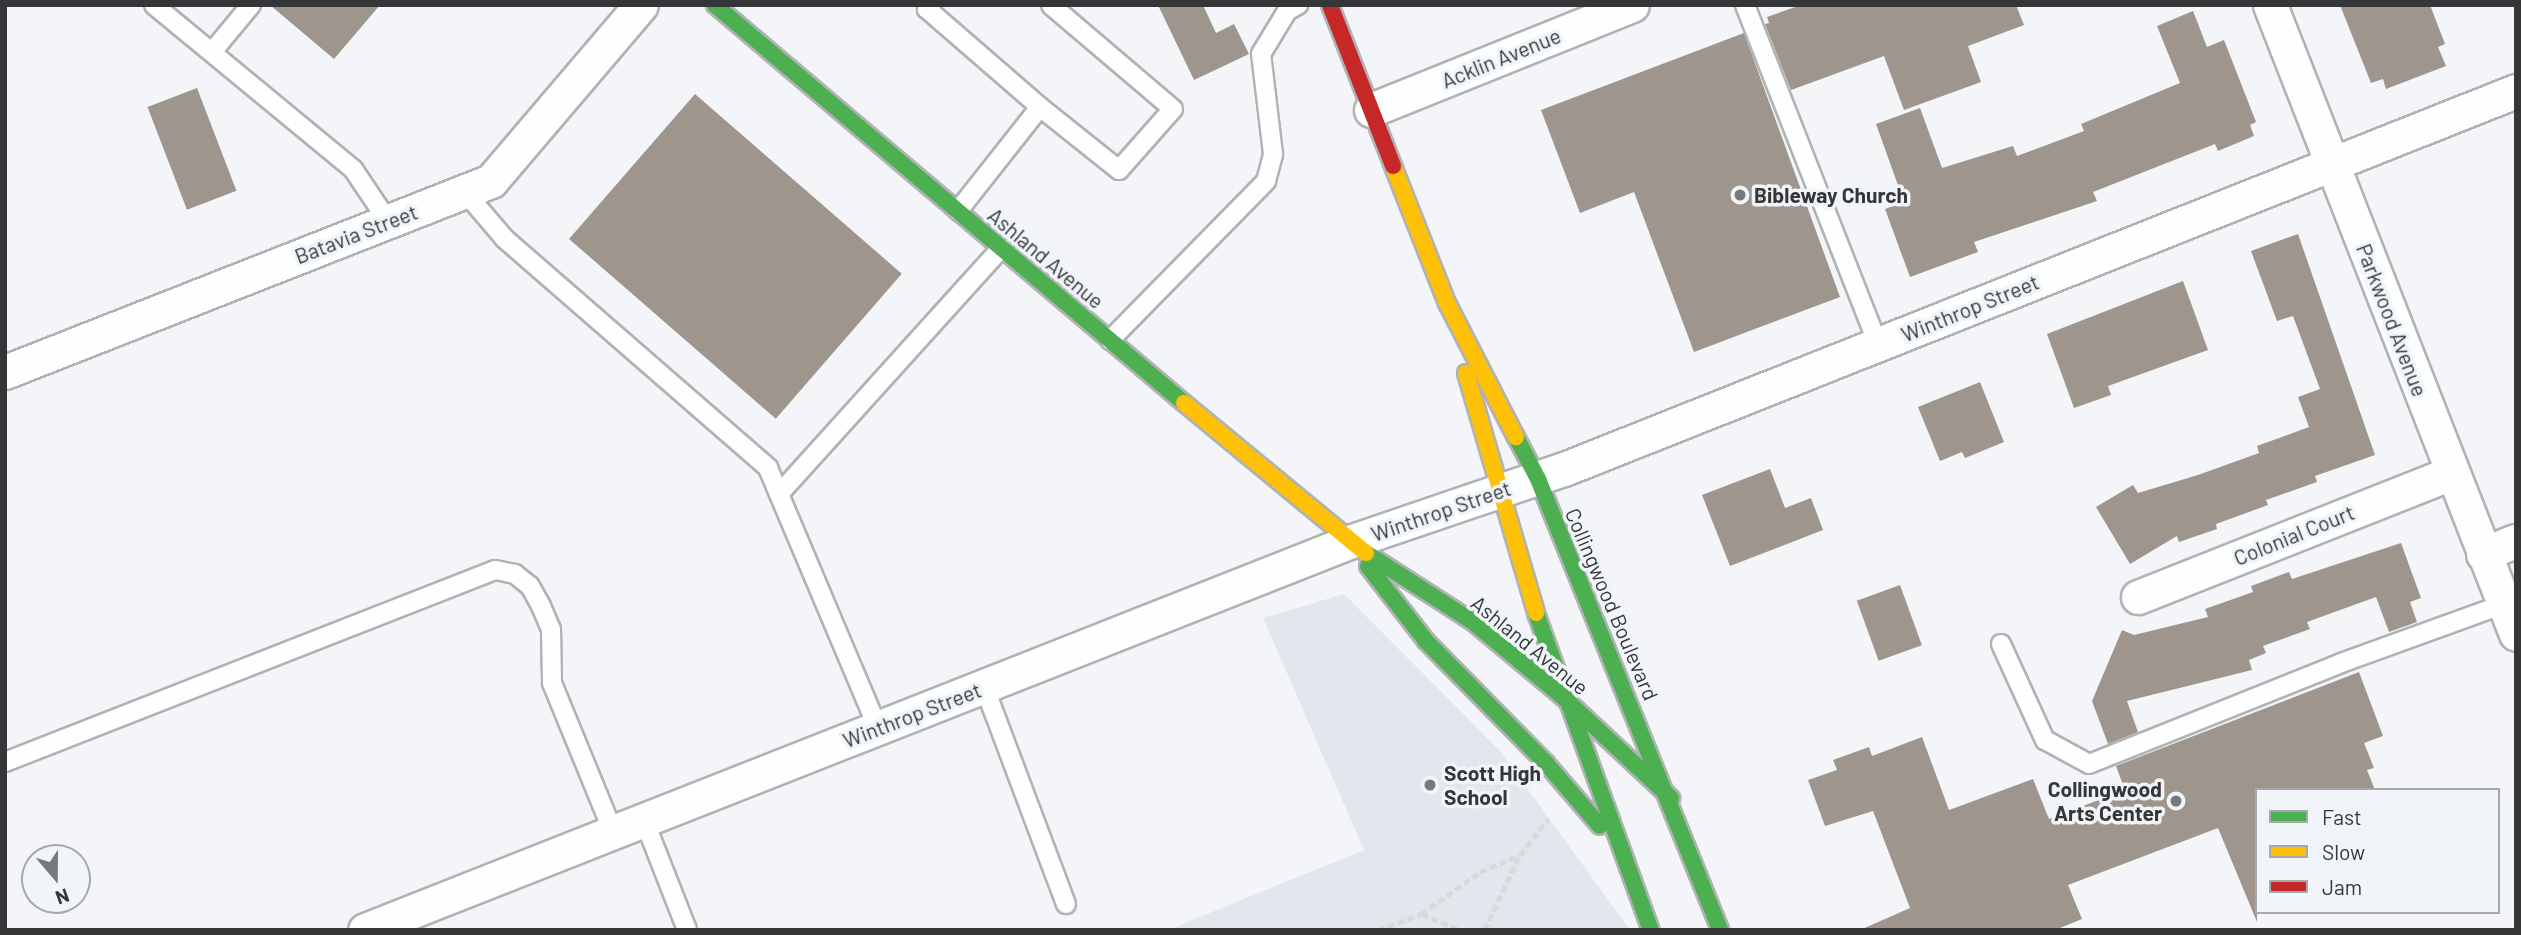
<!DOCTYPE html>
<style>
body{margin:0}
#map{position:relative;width:2521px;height:935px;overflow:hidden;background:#f3f5f8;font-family:Barlow,sans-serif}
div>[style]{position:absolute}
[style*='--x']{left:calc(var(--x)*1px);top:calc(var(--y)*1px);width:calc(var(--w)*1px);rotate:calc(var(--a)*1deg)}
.built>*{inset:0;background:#e2e7ee}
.building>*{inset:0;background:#9e958c;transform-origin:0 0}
.path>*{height:4.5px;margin-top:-2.25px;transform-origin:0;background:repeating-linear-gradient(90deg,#d9d9d9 0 7px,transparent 0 10.5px)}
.roads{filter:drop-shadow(2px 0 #b0b2b4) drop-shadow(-2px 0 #b0b2b4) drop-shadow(0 2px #b0b2b4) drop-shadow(0 -2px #b0b2b4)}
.lane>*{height:18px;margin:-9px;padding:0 9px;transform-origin:9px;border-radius:9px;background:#fdfefe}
.street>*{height:33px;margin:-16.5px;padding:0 16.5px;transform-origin:16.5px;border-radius:16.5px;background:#fdfefe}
.fast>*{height:16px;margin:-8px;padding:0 8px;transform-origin:8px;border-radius:8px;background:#4caf50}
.slow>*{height:16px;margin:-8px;padding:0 8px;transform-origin:8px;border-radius:8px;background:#ffc107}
.jam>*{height:16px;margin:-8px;padding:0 8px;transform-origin:8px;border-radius:8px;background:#c62828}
.dots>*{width:19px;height:19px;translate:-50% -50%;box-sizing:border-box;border:4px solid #f1f5fa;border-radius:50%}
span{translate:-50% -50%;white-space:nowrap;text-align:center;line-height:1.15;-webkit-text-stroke:7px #f1f5fa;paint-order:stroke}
.street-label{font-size:21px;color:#343638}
.poi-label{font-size:21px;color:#343638;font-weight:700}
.left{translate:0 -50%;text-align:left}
.right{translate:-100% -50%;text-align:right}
.frame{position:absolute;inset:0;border:7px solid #343638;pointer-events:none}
.legend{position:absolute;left:2255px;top:788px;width:245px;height:126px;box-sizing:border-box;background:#f1f5fa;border:2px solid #a5a9ac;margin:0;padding:9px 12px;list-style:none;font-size:21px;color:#343638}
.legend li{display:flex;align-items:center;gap:14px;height:35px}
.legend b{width:35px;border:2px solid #a5a9ac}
.north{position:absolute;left:21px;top:844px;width:70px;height:70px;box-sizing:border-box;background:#f1f5fa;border:2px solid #a5a9ac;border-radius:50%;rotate:160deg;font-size:19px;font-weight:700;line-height:28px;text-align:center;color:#343638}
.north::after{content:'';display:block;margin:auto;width:24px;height:32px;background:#77797b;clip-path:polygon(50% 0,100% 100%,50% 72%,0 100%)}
</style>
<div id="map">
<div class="built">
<i style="clip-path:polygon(1344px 594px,1500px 751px,1630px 930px,1168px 930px,1364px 850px,1263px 618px)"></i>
</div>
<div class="building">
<i style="clip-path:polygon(270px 5px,380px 5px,334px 59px)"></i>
<i style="clip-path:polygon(1158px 5px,1203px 5px,1216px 33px,1234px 24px,1249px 54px,1194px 80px)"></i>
<i style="clip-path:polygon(1801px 5px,2016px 5px,2024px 25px,1968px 46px,1981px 82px,1904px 110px,1884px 56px,1791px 90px,1765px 24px,1769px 23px,1767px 17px)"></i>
<i style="clip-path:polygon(2340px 5px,2430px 5px,2445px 44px,2438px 47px,2446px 66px,2386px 89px,2383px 79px,2371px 83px)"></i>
<i style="clip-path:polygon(2193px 11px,2207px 47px,2224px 40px,2256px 122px,2250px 125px,2254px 136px,2218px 151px,2215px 144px,2093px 192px,2097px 201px,1974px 242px,1978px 252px,1910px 277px,1885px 209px,1904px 202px,1876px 124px,1920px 108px,1942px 168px,2013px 146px,2017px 156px,2084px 131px,2081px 124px,2180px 83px,2157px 26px)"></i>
<i style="clip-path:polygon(1744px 33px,1840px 297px,1694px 352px,1634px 192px,1580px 213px,1541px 110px)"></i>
<i style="left:197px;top:88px;width:110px;height:53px;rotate:69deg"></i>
<i style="left:695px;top:94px;width:274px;height:192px;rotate:41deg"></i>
<i style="clip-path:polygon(2298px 234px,2375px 455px,2315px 476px,2317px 482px,2266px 500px,2268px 505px,2216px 524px,2217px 529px,2179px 542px,2177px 536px,2130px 564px,2096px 507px,2133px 485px,2138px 493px,2198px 475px,2259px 453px,2257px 446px,2309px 427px,2298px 397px,2320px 389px,2293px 316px,2277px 321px,2251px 251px)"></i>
<i style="clip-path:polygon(2183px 281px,2208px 350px,2108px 386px,2111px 395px,2074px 408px,2047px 334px)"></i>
<i style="clip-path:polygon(1980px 382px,2004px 442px,1965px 458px,1962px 452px,1940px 461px,1918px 407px)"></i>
<i style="clip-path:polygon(1770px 469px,1785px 508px,1811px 498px,1823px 530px,1730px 566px,1702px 495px)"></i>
<i style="clip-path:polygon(2401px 543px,2421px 598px,2410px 602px,2417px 622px,2389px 632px,2376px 597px,2307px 622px,2310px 629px,2263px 646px,2266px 653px,2249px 660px,2252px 670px,2127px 701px,2138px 732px,2108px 744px,2092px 701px,2122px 630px,2134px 635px,2208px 617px,2205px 609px,2253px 592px,2251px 586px,2289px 572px,2292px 579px)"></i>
<i style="left:1900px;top:585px;width:64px;height:46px;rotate:70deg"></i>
<i style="clip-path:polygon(2359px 672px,2383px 736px,2364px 743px,2374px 768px,2367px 770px,2375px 790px,2257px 790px,2257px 922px,2218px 828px,2068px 885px,2082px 919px,2055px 930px,1860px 930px,1910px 908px,1873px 811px,1825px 826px,1808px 780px,1837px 770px,1833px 760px,1869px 747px,1872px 756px,1922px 737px,1949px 810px,2033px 779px,2049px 819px,2125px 790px,2116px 766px)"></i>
</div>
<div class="path">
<i style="--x:1422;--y:914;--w:41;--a:22.8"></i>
<i style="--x:1378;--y:930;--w:46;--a:-20.4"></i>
<i style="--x:1421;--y:914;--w:72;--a:-35.4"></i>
<i style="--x:1480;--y:872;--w:43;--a:-23"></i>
<i style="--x:1484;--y:930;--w:83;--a:-64.4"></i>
<i style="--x:1520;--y:855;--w:46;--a:-52.1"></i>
</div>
<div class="roads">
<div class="lane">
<i style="--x:154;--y:5;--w:258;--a:39.5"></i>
<i style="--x:353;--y:169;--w:63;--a:56.1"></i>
<i style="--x:931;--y:5;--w:6;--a:135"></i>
<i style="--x:927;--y:9;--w:150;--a:40.9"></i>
<i style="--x:1040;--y:107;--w:132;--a:128.3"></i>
<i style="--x:1745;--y:5;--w:365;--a:68.6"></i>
<i style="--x:212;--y:52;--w:61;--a:-50.3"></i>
<i style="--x:1040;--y:107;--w:101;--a:38.6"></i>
<i style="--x:1119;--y:170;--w:81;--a:-48.5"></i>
<i style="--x:1173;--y:109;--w:160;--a:-139.6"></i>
<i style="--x:464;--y:191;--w:63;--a:49.5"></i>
<i style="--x:505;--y:239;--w:349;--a:41"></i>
<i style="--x:768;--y:468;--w:282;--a:67.1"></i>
<i style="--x:1110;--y:340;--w:223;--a:-45.5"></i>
<i style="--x:1266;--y:181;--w:28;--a:-75"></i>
<i style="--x:1273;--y:154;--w:101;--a:-96.8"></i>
<i style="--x:1261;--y:54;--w:50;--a:-58.8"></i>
<i style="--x:1287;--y:11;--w:13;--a:-29"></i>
<i style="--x:779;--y:494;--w:331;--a:-47.9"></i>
<i style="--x:2001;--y:644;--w:106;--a:65.4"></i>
<i style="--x:2045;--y:740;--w:50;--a:28.6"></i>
<i style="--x:2089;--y:764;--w:271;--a:-21.8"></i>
<i style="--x:2341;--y:663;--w:173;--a:-19.9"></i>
<i style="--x:984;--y:686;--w:233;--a:69.4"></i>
<i style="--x:5;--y:762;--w:526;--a:-21.4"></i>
<i style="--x:495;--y:570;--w:20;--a:11"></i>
<i style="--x:515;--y:574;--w:19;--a:39"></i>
<i style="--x:530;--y:586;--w:23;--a:61"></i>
<i style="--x:541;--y:606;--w:25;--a:67"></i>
<i style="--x:551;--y:629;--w:54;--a:88.9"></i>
<i style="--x:552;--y:683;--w:161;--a:67.7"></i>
<i style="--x:644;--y:820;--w:118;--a:68.6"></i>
</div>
<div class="street">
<i style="--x:2270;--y:5;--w:675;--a:68.64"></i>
<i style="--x:1371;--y:110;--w:281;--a:-21.9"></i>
<i style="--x:5;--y:372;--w:522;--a:-21.46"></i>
<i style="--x:491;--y:181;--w:231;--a:-49.6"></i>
<i style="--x:2483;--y:554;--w:35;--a:-22"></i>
<i style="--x:2138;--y:597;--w:337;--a:-21.6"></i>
<i style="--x:365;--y:930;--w:1058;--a:-21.52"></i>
<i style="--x:1349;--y:542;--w:227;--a:-18.8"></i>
<i style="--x:1564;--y:469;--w:1024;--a:-21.66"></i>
</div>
<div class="fast">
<i style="--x:715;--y:5;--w:615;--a:40.32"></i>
<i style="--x:1516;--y:437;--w:47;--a:62.4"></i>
<i style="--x:1538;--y:479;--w:486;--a:68"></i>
<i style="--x:1366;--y:553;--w:127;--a:32.8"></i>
<i style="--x:1473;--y:622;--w:117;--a:39.8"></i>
<i style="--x:1563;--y:697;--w:148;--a:43.1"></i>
<i style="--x:1368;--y:566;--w:95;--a:52.3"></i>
<i style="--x:1426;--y:641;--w:170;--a:45.5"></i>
<i style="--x:1545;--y:762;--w:84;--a:49.3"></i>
<i style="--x:1536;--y:613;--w:337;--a:70.1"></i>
</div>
<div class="slow">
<i style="--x:1393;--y:166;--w:147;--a:68.5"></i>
<i style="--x:1447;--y:303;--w:151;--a:62.8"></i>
<i style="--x:1466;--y:373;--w:250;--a:73.7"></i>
<i style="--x:1184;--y:403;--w:236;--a:39.5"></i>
</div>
<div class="jam">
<i style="--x:1330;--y:5;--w:173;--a:68.6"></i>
</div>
</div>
<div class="dots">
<i style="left:1740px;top:195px;background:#77797b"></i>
<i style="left:1430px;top:785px;background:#77797b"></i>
<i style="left:2176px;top:801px;background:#77797b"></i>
</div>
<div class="street-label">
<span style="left:1501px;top:58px;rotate:-22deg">Acklin Avenue</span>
<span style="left:356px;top:234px;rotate:-21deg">Batavia Street</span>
<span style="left:1046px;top:258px;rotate:40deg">Ashland Avenue</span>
<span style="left:1970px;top:308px;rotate:-22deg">Winthrop Street</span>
<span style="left:2392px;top:320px;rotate:69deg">Parkwood Avenue</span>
<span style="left:1441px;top:511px;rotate:-19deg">Winthrop Street</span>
<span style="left:2294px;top:535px;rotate:-22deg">Colonial Court</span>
<span style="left:1612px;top:604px;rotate:67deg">Collingwood Boulevard</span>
<span style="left:1530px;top:645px;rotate:39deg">Ashland Avenue</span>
<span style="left:912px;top:715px;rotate:-21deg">Winthrop Street</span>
</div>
<div class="poi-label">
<span class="left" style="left:1754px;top:195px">Bibleway Church</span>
<span class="left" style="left:1444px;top:785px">Scott High<br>School</span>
<span class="right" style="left:2162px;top:801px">Collingwood<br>Arts Center</span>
</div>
<div class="frame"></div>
<ul class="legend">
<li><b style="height:9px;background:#4caf50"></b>Fast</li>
<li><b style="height:9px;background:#ffc107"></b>Slow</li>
<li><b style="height:9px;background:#c62828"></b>Jam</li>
</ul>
<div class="north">N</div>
</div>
